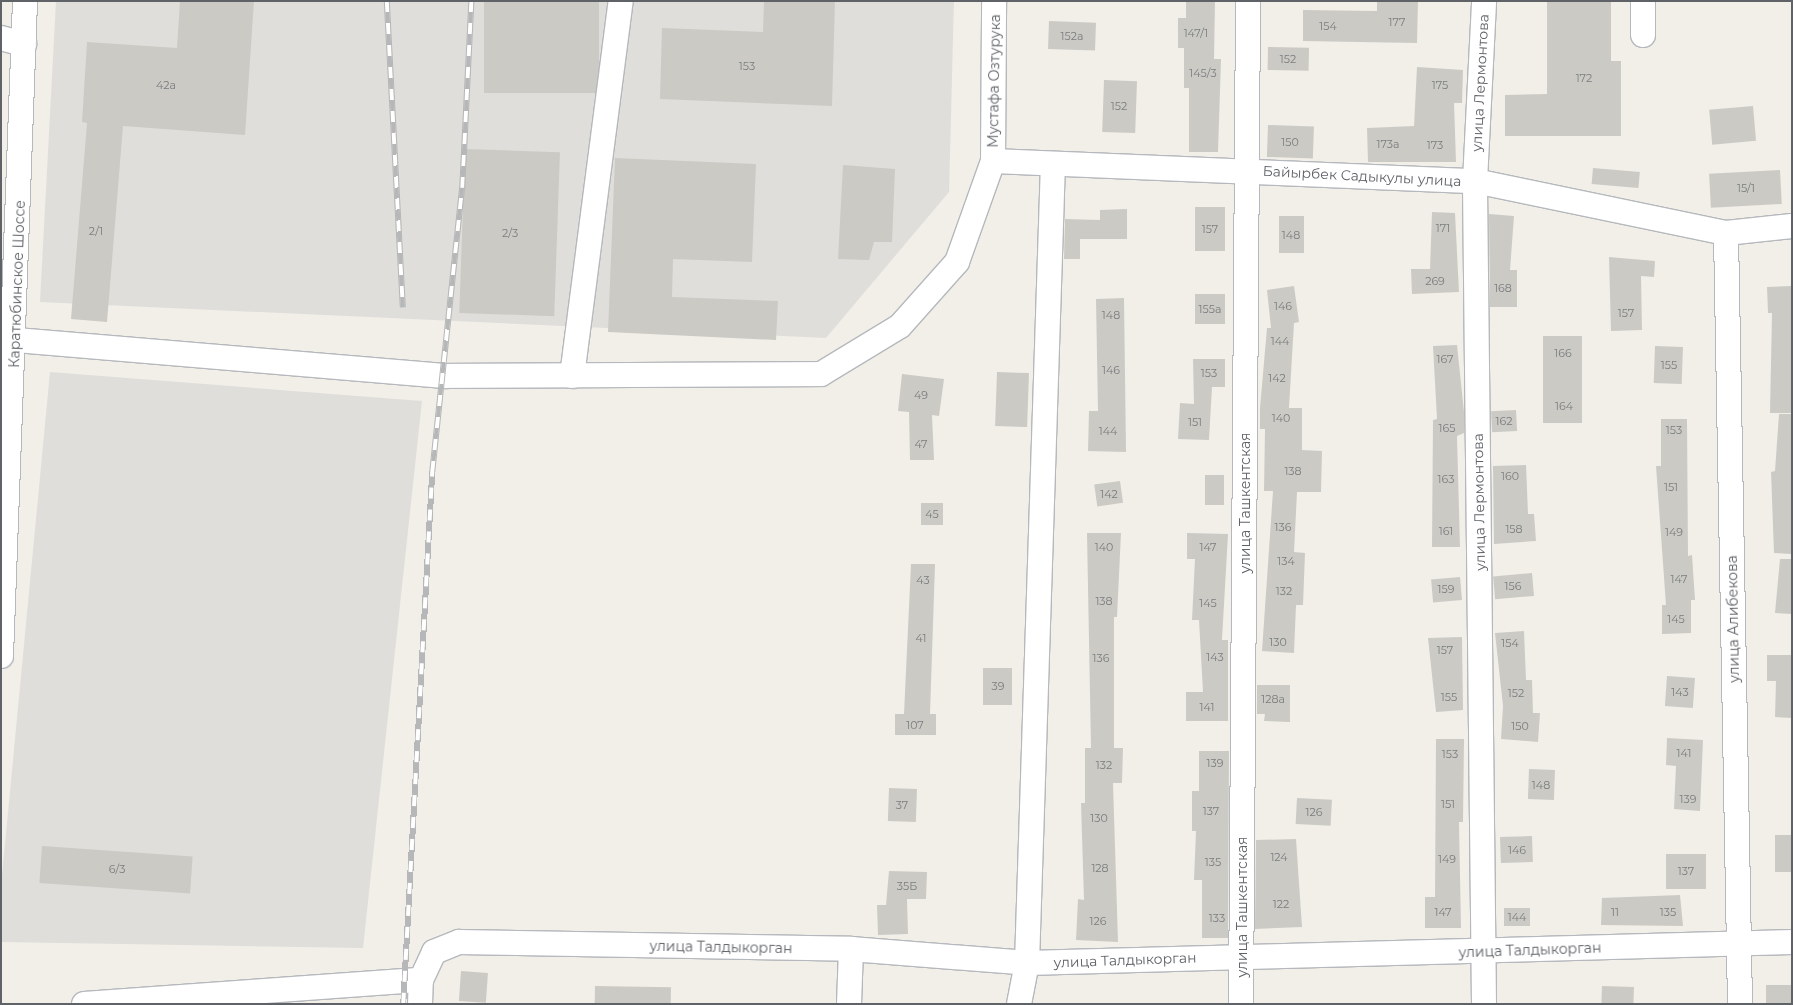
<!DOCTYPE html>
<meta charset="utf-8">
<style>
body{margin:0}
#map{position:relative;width:1793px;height:1005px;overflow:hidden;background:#f1efe8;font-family:Montserrat,sans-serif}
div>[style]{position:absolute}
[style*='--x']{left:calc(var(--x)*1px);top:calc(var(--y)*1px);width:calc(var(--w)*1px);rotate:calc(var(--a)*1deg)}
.industrial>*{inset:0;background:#e0deda}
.building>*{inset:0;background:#cccac5;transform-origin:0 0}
.roads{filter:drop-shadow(1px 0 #b5b8bc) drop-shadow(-1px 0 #b5b8bc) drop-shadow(0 1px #b5b8bc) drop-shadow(0 -1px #b5b8bc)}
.minor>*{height:24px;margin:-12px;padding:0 12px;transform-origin:12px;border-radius:12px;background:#fff}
.rail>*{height:5.5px;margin-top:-2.75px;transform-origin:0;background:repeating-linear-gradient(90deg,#fff 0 11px,#b6b7b8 0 22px);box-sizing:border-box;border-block:1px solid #b6b7b8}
span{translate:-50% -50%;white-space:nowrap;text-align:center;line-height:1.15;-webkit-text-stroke:4px #fff;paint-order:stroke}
.number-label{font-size:11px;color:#7a7d7f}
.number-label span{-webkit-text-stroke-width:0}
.street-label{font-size:14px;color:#5f6368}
.frame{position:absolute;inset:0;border:2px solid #5f6368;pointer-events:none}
</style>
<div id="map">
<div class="industrial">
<i style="clip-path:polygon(56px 1px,954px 1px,949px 192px,826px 338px,40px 302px)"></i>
<i style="clip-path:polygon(50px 372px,422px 401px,363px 948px,1px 942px,1px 886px)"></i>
</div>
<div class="building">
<i style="clip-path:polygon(180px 1px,254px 1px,245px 135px,123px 126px,107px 322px,71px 319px,87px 123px,82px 122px,87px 42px,177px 48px)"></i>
<i style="left:484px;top:1px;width:115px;height:92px"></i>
<i style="clip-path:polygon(764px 1px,835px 1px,832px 106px,660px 99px,662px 28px,763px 32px)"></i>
<i style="clip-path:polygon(1186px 1px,1215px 1px,1214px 59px,1221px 59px,1218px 152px,1189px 152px,1189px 88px,1184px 88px,1184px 48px,1178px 48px,1178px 18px,1186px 18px)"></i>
<i style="clip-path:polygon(1377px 1px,1418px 1px,1417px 43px,1303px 41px,1303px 10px,1377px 11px)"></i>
<i style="clip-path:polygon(1547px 1px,1611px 1px,1611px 61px,1621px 61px,1621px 136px,1505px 136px,1505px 95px,1547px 94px)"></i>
<i style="left:1049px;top:21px;width:47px;height:28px;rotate:2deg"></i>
<i style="left:1268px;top:47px;width:41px;height:23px;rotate:1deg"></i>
<i style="clip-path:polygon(1417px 67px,1463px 70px,1462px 103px,1454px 103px,1456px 162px,1368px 162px,1367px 128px,1414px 126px)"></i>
<i style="left:1104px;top:80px;width:33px;height:52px;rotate:2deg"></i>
<i style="left:1753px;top:106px;width:35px;height:44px;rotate:85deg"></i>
<i style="left:1268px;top:125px;width:46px;height:32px;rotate:2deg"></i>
<i style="left:465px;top:149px;width:95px;height:164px;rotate:2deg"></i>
<i style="clip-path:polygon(615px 158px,756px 164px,752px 262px,673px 259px,672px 297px,778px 301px,776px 340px,608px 332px)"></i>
<i style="clip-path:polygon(843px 165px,895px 169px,892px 242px,874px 242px,869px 260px,838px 259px)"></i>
<i style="left:1593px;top:168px;width:47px;height:16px;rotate:5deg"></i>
<i style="left:1780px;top:170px;width:34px;height:71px;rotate:87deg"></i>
<i style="left:1195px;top:207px;width:30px;height:44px"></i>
<i style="clip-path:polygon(1127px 209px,1127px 239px,1080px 239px,1080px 259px,1064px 259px,1065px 219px,1100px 220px,1100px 210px)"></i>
<i style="clip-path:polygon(1432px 212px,1455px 213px,1459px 292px,1412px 294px,1411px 269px,1430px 269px)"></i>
<i style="clip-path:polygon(1489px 214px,1514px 216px,1510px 270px,1517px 270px,1517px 307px,1490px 307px)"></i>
<i style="left:1279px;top:216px;width:25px;height:37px"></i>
<i style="clip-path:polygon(1609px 257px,1655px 261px,1654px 277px,1641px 276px,1642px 330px,1611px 331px)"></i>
<i style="clip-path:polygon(1294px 286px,1299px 322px,1294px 323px,1289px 408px,1302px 408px,1302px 450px,1322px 451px,1321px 492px,1297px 492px,1294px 552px,1305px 553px,1303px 605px,1296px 605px,1294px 653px,1262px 651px,1273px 491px,1264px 491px,1265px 429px,1260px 429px,1260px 408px,1267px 328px,1271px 328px,1267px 290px)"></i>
<i style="clip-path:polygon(1792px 286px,1792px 413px,1770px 413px,1772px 313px,1768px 313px,1767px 287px)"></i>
<i style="left:1195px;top:294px;width:30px;height:30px"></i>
<i style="clip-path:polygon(1124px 298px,1126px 452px,1088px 451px,1089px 411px,1098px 411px,1096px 299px)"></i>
<i style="left:1582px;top:336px;width:87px;height:39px;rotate:90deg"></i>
<i style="clip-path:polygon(1457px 345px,1464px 412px,1464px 433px,1457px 436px,1460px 547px,1432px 547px,1433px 420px,1437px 419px,1433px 346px)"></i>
<i style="left:1655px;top:346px;width:28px;height:37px;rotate:2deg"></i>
<i style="clip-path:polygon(1193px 359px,1225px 359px,1225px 387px,1212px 387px,1209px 440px,1178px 439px,1180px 403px,1194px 404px)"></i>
<i style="left:997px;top:372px;width:32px;height:54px;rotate:2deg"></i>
<i style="clip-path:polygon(902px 374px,944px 379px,939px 416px,932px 415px,934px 460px,910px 460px,909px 412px,898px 411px)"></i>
<i style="left:1516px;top:410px;width:21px;height:25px;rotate:87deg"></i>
<i style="clip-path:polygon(1779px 414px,1792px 414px,1792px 554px,1774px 553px,1771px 472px,1775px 471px)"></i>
<i style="clip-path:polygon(1661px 419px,1687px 419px,1688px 556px,1692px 555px,1695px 600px,1691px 600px,1691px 633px,1662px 634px,1662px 605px,1666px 605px,1656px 466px,1661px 466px)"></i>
<i style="clip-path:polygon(1526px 465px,1528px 514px,1534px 514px,1536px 541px,1494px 544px,1493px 466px)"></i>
<i style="left:1205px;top:475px;width:19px;height:30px"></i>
<i style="left:1120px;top:481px;width:22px;height:26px;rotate:82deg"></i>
<i style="left:921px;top:503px;width:22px;height:22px"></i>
<i style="clip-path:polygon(1087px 533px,1121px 533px,1117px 617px,1114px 617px,1114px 748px,1123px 748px,1122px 783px,1113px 783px,1118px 942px,1076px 940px,1078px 899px,1084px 900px,1081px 803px,1085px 803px,1085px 748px,1091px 748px)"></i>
<i style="clip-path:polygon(1187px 533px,1228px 534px,1222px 640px,1228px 640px,1228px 721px,1186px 721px,1186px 692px,1203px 692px,1199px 620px,1192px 620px,1195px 559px,1187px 559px)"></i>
<i style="clip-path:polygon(1780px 559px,1792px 559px,1792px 614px,1775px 613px)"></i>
<i style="clip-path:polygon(911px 564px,935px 564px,930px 714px,936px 714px,936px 735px,895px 735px,895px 714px,904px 714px)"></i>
<i style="left:1532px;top:573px;width:23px;height:39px;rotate:85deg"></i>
<i style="left:1460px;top:577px;width:23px;height:29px;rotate:85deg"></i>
<i style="clip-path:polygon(1524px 631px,1526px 680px,1532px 680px,1533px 713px,1540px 713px,1538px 742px,1501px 739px,1503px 706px,1495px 633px)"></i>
<i style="clip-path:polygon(1462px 637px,1463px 710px,1436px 712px,1428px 638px)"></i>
<i style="clip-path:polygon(1767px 655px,1792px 655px,1792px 718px,1775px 717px,1776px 681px,1767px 681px)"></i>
<i style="left:983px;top:668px;width:29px;height:37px"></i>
<i style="left:1667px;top:676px;width:28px;height:30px;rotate:4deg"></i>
<i style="clip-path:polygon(1257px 685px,1290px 685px,1290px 722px,1264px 721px,1265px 714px,1257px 714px)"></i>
<i style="clip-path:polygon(1667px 738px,1703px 740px,1700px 811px,1674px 809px,1676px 766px,1666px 765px)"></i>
<i style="clip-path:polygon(1436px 739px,1464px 739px,1463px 822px,1459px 822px,1461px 928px,1425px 928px,1425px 897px,1435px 897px)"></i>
<i style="clip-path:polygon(1199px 751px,1229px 751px,1228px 938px,1202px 938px,1202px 880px,1194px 880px,1196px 831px,1192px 831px,1192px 791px,1199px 791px)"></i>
<i style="left:1529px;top:769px;width:26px;height:30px;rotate:2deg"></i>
<i style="left:889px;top:788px;width:28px;height:33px;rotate:2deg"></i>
<i style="left:1297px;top:798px;width:35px;height:26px;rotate:3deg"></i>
<i style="left:1775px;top:835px;width:17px;height:37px"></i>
<i style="left:1532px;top:836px;width:26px;height:32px;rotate:88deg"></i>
<i style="clip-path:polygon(1296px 839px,1302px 927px,1255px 929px,1256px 840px)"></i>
<i style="left:42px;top:846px;width:151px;height:37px;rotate:4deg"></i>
<i style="left:1666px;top:854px;width:40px;height:35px"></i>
<i style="clip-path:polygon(889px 871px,927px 872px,926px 899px,907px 899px,908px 934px,878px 935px,877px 905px,886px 905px)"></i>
<i style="clip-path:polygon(1680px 895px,1683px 926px,1601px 925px,1602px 898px)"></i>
<i style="left:1504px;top:908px;width:26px;height:18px"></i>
<i style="left:461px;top:971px;width:27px;height:30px;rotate:4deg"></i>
<i style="left:1792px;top:985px;width:19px;height:26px;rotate:90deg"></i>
<i style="left:595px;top:986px;width:76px;height:18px;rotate:1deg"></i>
<i style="left:1602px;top:986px;width:32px;height:18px;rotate:2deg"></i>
</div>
<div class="roads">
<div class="minor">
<i style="--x:1643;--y:35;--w:34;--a:-90"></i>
<i style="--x:1;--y:38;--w:24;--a:15"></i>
<i style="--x:993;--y:161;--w:482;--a:2.4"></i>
<i style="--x:1475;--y:181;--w:256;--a:11.7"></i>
<i style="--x:1726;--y:233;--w:66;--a:-6.1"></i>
<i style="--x:1726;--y:233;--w:771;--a:88.96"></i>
<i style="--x:16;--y:340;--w:430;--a:4.8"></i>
<i style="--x:444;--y:376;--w:377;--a:-0.3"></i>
<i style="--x:821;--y:374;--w:92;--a:-31.3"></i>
<i style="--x:900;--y:326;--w:86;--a:-48.3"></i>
<i style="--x:957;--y:262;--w:107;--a:-70.4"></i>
<i style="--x:993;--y:161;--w:160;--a:-89.6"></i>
<i style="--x:572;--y:376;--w:378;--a:-82.6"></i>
<i style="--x:1;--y:656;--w:655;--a:-87.9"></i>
<i style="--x:84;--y:1004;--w:338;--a:-4.1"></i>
<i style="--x:420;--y:1004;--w:24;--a:-88"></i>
<i style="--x:421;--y:980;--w:31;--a:-65"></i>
<i style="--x:434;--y:952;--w:27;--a:-22"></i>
<i style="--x:459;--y:942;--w:392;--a:1"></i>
<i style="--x:851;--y:949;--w:177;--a:4.5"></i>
<i style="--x:1027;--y:963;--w:765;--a:-1.57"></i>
<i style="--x:849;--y:1004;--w:55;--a:-87.9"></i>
<i style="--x:1019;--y:1004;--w:42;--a:-79"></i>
<i style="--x:1027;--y:963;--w:799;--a:-88.14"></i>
<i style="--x:1241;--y:1004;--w:1003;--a:-89.6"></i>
<i style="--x:1484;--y:1004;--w:823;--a:-90.63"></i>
<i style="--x:1475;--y:181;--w:180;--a:-87.1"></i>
</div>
</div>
<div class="rail">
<i style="--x:387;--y:1;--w:307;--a:87"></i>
<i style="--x:403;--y:1004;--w:533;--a:-86.88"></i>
<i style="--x:432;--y:472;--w:286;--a:-84"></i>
<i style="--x:462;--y:188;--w:187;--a:-87.2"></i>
</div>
<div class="number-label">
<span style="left:1397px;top:22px">177</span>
<span style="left:1328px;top:26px">154</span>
<span style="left:1196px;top:33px">147/1</span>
<span style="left:1072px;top:36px">152а</span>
<span style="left:1288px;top:59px">152</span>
<span style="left:747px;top:66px">153</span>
<span style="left:1203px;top:73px">145/3</span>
<span style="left:1584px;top:78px">172</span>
<span style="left:166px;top:85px">42а</span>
<span style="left:1440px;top:85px">175</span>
<span style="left:1119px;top:106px">152</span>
<span style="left:1290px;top:142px">150</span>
<span style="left:1388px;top:144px">173а</span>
<span style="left:1435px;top:145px">173</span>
<span style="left:1746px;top:188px">15/1</span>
<span style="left:1443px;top:228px">171</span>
<span style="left:1210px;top:229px">157</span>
<span style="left:96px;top:231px">2/1</span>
<span style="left:510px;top:233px">2/3</span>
<span style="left:1291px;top:235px">148</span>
<span style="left:1435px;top:281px">269</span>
<span style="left:1503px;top:288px">168</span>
<span style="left:1283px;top:306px">146</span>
<span style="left:1210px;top:309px">155а</span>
<span style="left:1626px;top:313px">157</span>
<span style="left:1111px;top:315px">148</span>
<span style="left:1280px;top:341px">144</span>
<span style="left:1563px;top:353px">166</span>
<span style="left:1445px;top:359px">167</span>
<span style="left:1669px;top:365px">155</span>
<span style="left:1111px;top:370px">146</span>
<span style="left:1209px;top:373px">153</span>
<span style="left:1277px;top:378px">142</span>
<span style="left:921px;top:395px">49</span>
<span style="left:1564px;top:406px">164</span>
<span style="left:1281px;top:418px">140</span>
<span style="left:1504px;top:421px">162</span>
<span style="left:1195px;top:422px">151</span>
<span style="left:1447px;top:428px">165</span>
<span style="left:1674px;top:430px">153</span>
<span style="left:1108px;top:431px">144</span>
<span style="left:921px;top:444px">47</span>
<span style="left:1293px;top:471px">138</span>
<span style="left:1510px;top:476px">160</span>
<span style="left:1446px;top:479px">163</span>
<span style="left:1671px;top:487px">151</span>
<span style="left:1109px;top:494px">142</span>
<span style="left:932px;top:514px">45</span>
<span style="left:1283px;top:527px">136</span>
<span style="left:1514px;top:529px">158</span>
<span style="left:1446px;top:531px">161</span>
<span style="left:1674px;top:532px">149</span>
<span style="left:1104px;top:547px">140</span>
<span style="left:1208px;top:547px">147</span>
<span style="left:1286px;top:561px">134</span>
<span style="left:1679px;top:579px">147</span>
<span style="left:923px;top:580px">43</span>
<span style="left:1513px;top:586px">156</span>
<span style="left:1446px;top:589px">159</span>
<span style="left:1284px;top:591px">132</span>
<span style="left:1104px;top:601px">138</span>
<span style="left:1208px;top:603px">145</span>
<span style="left:1676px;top:619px">145</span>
<span style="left:921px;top:638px">41</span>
<span style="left:1278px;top:642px">130</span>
<span style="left:1510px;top:643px">154</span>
<span style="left:1445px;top:650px">157</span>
<span style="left:1215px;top:657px">143</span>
<span style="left:1101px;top:658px">136</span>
<span style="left:998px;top:686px">39</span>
<span style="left:1680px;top:692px">143</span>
<span style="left:1516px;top:693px">152</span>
<span style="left:1449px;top:697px">155</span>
<span style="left:1273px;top:699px">128а</span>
<span style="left:1207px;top:707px">141</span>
<span style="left:915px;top:725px">107</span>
<span style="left:1520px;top:726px">150</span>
<span style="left:1684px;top:753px">141</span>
<span style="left:1450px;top:754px">153</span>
<span style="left:1215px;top:763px">139</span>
<span style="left:1104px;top:765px">132</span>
<span style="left:1541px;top:785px">148</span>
<span style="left:1688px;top:799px">139</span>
<span style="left:1448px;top:804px">151</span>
<span style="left:902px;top:805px">37</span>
<span style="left:1211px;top:811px">137</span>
<span style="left:1314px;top:812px">126</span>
<span style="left:1099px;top:818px">130</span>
<span style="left:1517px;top:850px">146</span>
<span style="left:1279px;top:857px">124</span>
<span style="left:1447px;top:859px">149</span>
<span style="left:1213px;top:862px">135</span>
<span style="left:1100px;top:868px">128</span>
<span style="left:117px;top:869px">6/3</span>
<span style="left:1686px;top:871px">137</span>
<span style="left:907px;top:886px">35Б</span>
<span style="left:1281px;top:904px">122</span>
<span style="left:1443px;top:912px">147</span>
<span style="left:1615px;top:912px">11</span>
<span style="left:1668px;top:912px">135</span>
<span style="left:1517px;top:917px">144</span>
<span style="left:1217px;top:918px">133</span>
<span style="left:1098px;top:921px">126</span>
</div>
<div class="street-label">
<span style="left:994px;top:81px;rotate:-89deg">Мустафа Озтурука</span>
<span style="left:1480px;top:83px;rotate:-87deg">улица Лермонтова</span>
<span style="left:1362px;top:176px;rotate:3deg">Байырбек Садыкулы улица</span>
<span style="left:17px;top:284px;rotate:-88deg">Каратюбинское Шоссе</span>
<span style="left:1479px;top:502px;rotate:-91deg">улица Лермонтова</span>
<span style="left:1245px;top:503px;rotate:-90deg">улица Ташкентская</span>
<span style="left:1733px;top:619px;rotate:-91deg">улица Алибекова</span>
<span style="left:1242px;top:907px;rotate:-90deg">улица Ташкентская</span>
<span style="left:721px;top:947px;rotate:1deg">улица Талдыкорган</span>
<span style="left:1530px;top:950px;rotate:-2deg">улица Талдыкорган</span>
<span style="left:1125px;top:960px;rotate:-2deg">улица Талдыкорган</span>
</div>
<div class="frame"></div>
</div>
